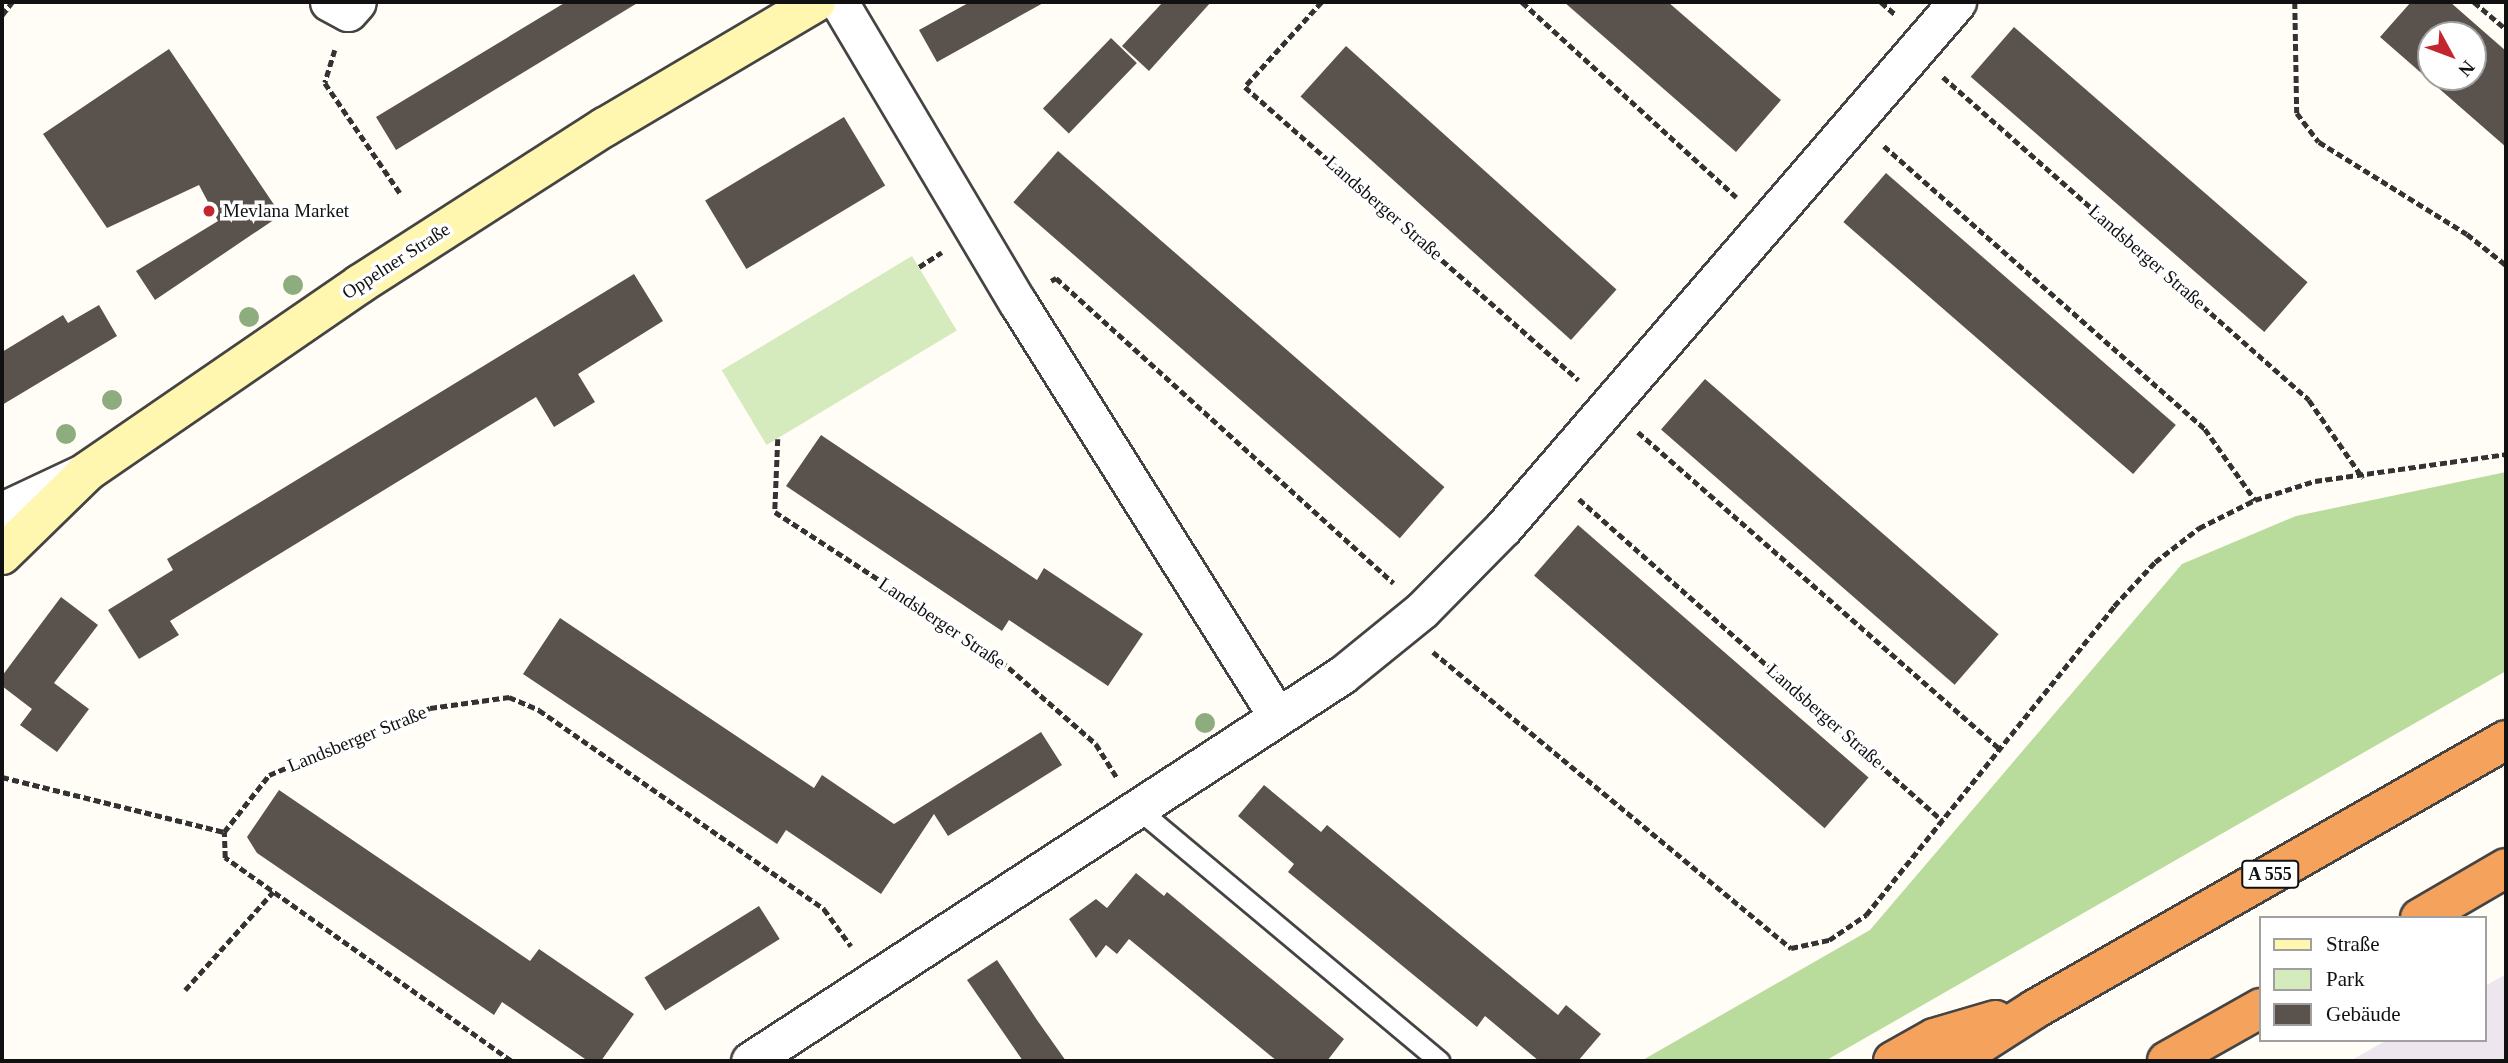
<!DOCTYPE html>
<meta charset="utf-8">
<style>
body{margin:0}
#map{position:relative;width:2508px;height:1063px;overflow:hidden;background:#fffdf5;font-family:"Times New Roman",serif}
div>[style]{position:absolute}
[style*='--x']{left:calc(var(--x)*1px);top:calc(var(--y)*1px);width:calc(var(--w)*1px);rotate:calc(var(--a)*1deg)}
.industrial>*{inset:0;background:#eee6ef}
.green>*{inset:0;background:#d5ebbd;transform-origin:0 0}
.forest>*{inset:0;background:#b9dc9c}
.building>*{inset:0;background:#5a524d;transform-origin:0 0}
.path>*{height:4.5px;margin-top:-2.25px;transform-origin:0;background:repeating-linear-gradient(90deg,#333 0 7px,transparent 0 10.5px)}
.roads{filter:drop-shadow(2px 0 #444) drop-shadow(-2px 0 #444) drop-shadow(0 2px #444) drop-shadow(0 -2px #444)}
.lane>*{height:19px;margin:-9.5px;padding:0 9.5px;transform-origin:9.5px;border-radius:9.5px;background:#fff}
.street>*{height:37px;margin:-18.5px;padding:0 18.5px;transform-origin:18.5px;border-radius:18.5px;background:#fff}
.secondary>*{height:38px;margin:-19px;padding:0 19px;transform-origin:19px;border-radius:19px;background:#fff6b0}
.highway>*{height:38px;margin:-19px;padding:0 19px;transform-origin:19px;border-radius:19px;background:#f5a25d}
.trees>*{width:20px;height:20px;margin:-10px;border-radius:50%;background:#8dad7f}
.dots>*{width:19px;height:19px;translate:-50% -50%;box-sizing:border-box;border:4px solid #fff;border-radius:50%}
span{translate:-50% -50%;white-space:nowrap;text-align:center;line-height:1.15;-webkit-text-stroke:7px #fff;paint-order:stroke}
.shield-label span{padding:2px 5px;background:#fff;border:2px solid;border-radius:5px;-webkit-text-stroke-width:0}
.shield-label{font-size:18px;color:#111;font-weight:700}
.street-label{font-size:19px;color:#111}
.poi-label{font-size:19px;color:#111}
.left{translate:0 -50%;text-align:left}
.frame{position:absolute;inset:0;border:4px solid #111;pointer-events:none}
.legend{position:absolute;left:2259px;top:916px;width:228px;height:126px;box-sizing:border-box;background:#fff;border:2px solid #a0a0a0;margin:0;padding:9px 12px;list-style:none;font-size:21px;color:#111}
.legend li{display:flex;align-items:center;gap:14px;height:35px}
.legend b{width:35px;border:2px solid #a0a0a0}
.north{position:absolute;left:2417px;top:21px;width:70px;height:70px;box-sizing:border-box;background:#fff;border:2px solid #a0a0a0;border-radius:50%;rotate:131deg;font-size:19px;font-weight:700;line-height:28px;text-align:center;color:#111}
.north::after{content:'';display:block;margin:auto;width:24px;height:32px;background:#c4262e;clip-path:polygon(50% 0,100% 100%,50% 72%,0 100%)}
</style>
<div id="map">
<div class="industrial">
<i style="clip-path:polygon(2506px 974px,2506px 1061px,2350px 1061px,2387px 1040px,2485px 1040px,2485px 986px)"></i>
</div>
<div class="green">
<i style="left:912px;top:256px;width:87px;height:222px;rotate:59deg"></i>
</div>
<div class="forest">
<i style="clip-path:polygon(2506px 472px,2506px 671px,1825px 1061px,1641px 1061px,1870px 930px,2182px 564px,2296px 516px)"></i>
</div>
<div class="building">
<i style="clip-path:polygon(566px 2px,639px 2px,396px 150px,376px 117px)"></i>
<i style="clip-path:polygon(970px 2px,1045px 2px,937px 62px,919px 30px)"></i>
<i style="clip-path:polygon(1163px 2px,1211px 2px,1149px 71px,1122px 46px)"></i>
<i style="clip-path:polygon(1564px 2px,1668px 2px,1781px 100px,1736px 152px)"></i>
<i style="clip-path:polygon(evenodd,2411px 2px,2450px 2px,2506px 51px,2506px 147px,2380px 37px,2411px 2px,2431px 35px,2473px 35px,2473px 77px,2431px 77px,2431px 35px)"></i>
<i style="left:2014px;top:27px;width:389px;height:66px;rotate:41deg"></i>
<i style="left:1111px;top:38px;width:36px;height:98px;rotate:44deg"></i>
<i style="left:1346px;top:46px;width:364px;height:68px;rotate:42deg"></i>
<i style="clip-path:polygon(169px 49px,281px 215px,155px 300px,136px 271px,218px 221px,199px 185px,107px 228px,43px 134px)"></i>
<i style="left:844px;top:117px;width:80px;height:162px;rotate:59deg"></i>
<i style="left:1058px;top:151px;width:512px;height:68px;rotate:41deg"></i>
<i style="left:1886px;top:173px;width:384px;height:65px;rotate:41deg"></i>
<i style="clip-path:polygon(634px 274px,663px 321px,578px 374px,595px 402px,554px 427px,536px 397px,170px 621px,179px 635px,139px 659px,108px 610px,173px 570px,167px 559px)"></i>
<i style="clip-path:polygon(99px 305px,117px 336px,2px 405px,2px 352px,63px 315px,68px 323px)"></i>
<i style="left:1705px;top:379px;width:389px;height:67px;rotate:41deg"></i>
<i style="clip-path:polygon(821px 435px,1037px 580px,1044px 568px,1143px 634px,1108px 686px,1009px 620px,1002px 631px,786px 486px)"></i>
<i style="left:1578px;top:525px;width:385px;height:67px;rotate:41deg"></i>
<i style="clip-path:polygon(61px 597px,98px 625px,54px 683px,89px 709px,57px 752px,20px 725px,32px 709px,2px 686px,2px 676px)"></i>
<i style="clip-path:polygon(560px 618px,814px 788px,822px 775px,894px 824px,1041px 732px,1062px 765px,948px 836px,934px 814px,881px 894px,786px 830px,777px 844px,523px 674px)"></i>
<i style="clip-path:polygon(1264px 785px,1321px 832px,1327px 825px,1558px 1015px,1566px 1005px,1601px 1034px,1578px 1061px,1539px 1061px,1485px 1016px,1477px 1027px,1288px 872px,1294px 864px,1238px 816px)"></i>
<i style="clip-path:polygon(279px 790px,530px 961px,539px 949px,634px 1014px,601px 1061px,588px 1061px,502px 1002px,494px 1015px,257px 853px,247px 837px)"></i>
<i style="clip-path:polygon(1136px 873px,1164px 896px,1167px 892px,1344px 1039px,1327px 1061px,1277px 1061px,1129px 939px,1117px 954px,1106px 945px,1096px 958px,1069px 919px,1096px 899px,1107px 908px)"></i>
<i style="left:759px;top:906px;width:39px;height:135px;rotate:58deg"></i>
<i style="clip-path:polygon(997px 960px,1037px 1020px,1066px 1061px,1023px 1061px,967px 980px)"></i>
</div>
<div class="path">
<i style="--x:1322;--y:2;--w:115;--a:132.2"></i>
<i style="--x:1245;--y:87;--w:444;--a:41.3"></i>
<i style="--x:1522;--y:2;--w:290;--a:42.3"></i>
<i style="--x:1881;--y:2;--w:18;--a:41"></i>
<i style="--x:2295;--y:2;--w:111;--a:89"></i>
<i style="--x:2297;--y:113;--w:36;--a:53"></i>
<i style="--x:2319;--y:142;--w:174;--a:31.9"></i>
<i style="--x:2467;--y:234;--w:50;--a:38.5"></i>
<i style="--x:2474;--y:2;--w:42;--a:40.2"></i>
<i style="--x:2;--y:15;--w:16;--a:-52"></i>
<i style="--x:335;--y:50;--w:34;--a:107"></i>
<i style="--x:325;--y:83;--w:133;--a:55.7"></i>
<i style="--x:1943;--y:77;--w:488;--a:41.4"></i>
<i style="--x:2309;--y:400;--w:95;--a:55.3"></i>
<i style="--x:1884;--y:146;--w:428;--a:41.4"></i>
<i style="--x:2205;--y:429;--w:87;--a:54.8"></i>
<i style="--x:919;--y:267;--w:27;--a:-33"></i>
<i style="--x:1051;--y:281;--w:6;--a:-31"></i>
<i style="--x:1056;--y:278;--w:455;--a:42.1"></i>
<i style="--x:1638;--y:432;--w:481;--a:41.2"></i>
<i style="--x:778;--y:439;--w:73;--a:92.4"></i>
<i style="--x:775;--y:512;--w:260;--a:33.1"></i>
<i style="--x:993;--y:654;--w:137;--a:41.1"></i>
<i style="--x:1096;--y:744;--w:39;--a:58"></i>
<i style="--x:1579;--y:499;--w:485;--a:41.5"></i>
<i style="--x:1433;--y:652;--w:465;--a:39.6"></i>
<i style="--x:1791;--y:948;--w:39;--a:-12"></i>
<i style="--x:1829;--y:940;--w:45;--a:-34"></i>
<i style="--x:1866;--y:915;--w:396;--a:-51.2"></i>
<i style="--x:2114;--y:606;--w:60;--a:-47"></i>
<i style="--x:2155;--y:562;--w:56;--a:-37.7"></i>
<i style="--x:2199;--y:528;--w:63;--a:-26.6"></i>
<i style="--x:2255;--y:500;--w:63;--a:-17.6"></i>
<i style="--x:2315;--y:481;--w:193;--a:-8"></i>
<i style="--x:2;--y:777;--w:229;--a:13.9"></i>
<i style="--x:185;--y:990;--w:132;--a:-48.1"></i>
<i style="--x:511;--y:1061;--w:351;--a:-144.6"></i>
<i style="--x:225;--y:858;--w:26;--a:-92"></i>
<i style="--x:224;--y:832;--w:73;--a:-51.7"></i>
<i style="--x:269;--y:775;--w:174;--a:-22.6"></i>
<i style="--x:430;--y:708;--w:80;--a:-7.9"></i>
<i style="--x:509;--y:697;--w:33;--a:23"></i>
<i style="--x:539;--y:710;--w:348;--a:34.9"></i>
<i style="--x:824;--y:909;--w:46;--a:53.9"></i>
</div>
<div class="roads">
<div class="lane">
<i style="--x:1138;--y:809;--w:393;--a:39.9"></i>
</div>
<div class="street">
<i style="--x:329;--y:2;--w:21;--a:28"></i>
<i style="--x:348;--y:12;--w:13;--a:-48"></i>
<i style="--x:839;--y:2;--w:350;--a:59.3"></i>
<i style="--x:1018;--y:303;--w:487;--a:57.9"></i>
<i style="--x:2;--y:511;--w:87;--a:-25.1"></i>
<i style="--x:750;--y:1061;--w:707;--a:-33.11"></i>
<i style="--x:1342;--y:675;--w:103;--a:-39.1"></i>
<i style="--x:1422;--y:610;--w:115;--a:-45.4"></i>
<i style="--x:1503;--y:528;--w:695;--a:-49.2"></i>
</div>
<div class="secondary">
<i style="--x:2;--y:555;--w:120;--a:-44.3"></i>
<i style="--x:88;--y:471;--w:330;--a:-34.5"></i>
<i style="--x:360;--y:284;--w:291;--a:-32.7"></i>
<i style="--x:605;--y:127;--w:245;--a:-30.6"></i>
</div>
<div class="highway">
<i style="--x:2420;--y:918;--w:99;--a:-30.2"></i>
<i style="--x:1893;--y:1061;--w:47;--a:-29.3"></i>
<i style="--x:1934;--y:1038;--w:64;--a:-16.4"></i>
<i style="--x:1954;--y:1061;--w:96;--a:-32.7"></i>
<i style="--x:2035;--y:1009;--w:542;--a:-29.73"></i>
<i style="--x:2167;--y:1061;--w:108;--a:-29.4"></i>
</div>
</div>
<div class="trees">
<i style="left:293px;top:285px"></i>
<i style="left:249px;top:317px"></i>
<i style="left:112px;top:400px"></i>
<i style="left:66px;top:434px"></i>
<i style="left:1205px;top:723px"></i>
</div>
<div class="dots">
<i style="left:209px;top:211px;background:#c4262e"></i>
</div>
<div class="shield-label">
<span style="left:2270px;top:874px">A 555</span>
</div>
<div class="street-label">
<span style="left:1384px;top:208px;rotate:41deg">Landsberger Straße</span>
<span style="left:2147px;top:257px;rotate:41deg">Landsberger Straße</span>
<span style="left:396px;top:261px;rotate:-33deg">Oppelner Straße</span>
<span style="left:942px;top:623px;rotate:34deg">Landsberger Straße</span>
<span style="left:1825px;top:716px;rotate:41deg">Landsberger Straße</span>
<span style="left:357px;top:739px;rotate:-22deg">Landsberger Straße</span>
</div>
<div class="poi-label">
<span class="left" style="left:223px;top:211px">Mevlana Market</span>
</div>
<div class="frame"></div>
<ul class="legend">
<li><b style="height:9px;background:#fff6b0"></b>Straße</li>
<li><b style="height:19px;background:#d5ebbd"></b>Park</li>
<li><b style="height:19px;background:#5a524d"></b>Gebäude</li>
</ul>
<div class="north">N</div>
</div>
